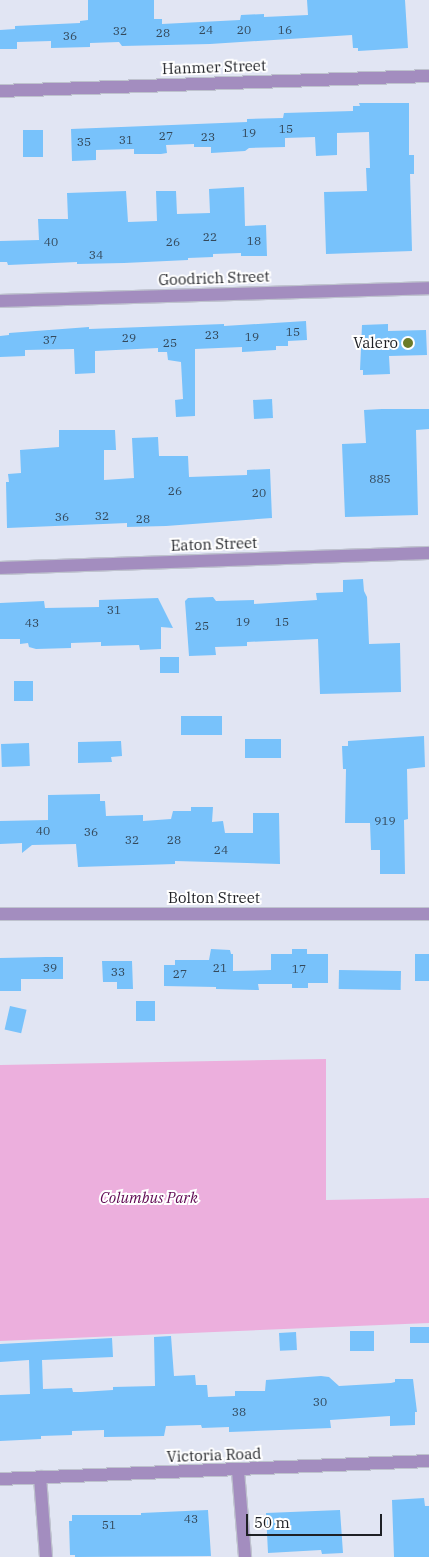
<!DOCTYPE html>
<style>
body{margin:0}
#map{position:relative;width:429px;height:1557px;overflow:hidden;background:#e1e5f3;font-family:"IBM Plex Serif",serif}
div>[style]{position:absolute}
[style*='--x']{left:calc(var(--x)*1px);top:calc(var(--y)*1px);width:calc(var(--w)*1px);rotate:calc(var(--a)*1deg)}
.green>*{inset:0;background:#ecafdd}
.building>*{inset:0;background:#78c2fb;transform-origin:0 0}
.roads{filter:drop-shadow(1px 0 #bec2ce) drop-shadow(-1px 0 #bec2ce) drop-shadow(0 1px #bec2ce) drop-shadow(0 -1px #bec2ce)}
.street>*{height:12px;margin:-6px;padding:0 6px;transform-origin:6px;border-radius:6px;background:#a38dbf}
.dots>*{width:14px;height:14px;translate:-50% -50%;box-sizing:border-box;border:2px solid #fff;border-radius:50%}
span{translate:-50% -50%;white-space:nowrap;text-align:center;line-height:1.15;-webkit-text-stroke:4px #fff;paint-order:stroke}
.number-label{font-size:12px;color:#34485a}
.number-label span{-webkit-text-stroke-width:0}
.street-label{font-size:15px;color:#1e2025}
.poi-label{font-size:15px;color:#1e2025}
.right{translate:-100% -50%;text-align:right}
.park-label{font-size:15px;color:#5f0852;font-style:italic}
.scale{position:absolute;left:246px;top:1514px;width:136px;height:22px;box-sizing:border-box;border:2px solid #1e2025;border-top:0;padding-left:6px;font-size:15px;line-height:18px;white-space:nowrap;color:#1e2025;-webkit-text-stroke:4px #fff;paint-order:stroke}
</style>
<div id="map">
<div class="green">
<i style="clip-path:polygon(326px 1059px,326px 1200px,429px 1198px,429px 1323px,0 1341px,0 1065px)"></i>
</div>
<div class="building">
<i style="clip-path:polygon(88px 0,154px 0,154px 19px,162px 19px,162px 24px,240px 20px,241px 15px,264px 14px,264px 17px,308px 15px,307px 0,405px 0,408px 48px,358px 51px,358px 48px,353px 48px,352px 35px,210px 44px,122px 46px,119px 42px,90px 43px,90px 47px,51px 48px,51px 41px,17px 42px,17px 49px,0 49px,0 30px,15px 29px,15px 26px,80px 23px,80px 21px,88px 20px)"></i>
<i style="clip-path:polygon(359px 103px,409px 103px,409px 155px,414px 155px,414px 174px,410px 174px,412px 251px,326px 254px,324px 192px,367px 191px,366px 168px,370px 168px,369px 132px,337px 133px,337px 155px,316px 156px,315px 137px,285px 138px,285px 147px,249px 148px,245px 151px,211px 153px,211px 147px,194px 147px,194px 144px,166px 145px,167px 153px,161px 154px,134px 154px,134px 149px,96px 150px,96px 160px,72px 161px,71px 129px,247px 122px,247px 119px,283px 118px,284px 113px,353px 111px,353px 106px,360px 106px)"></i>
<i style="left:23px;top:130px;width:20px;height:27px"></i>
<i style="clip-path:polygon(244px 187px,245px 226px,266px 225px,267px 256px,241px 256px,241px 253px,213px 254px,213px 257px,188px 258px,188px 260px,124px 263px,77px 264px,77px 262px,8px 265px,7px 262px,0 262px,0 241px,39px 240px,38px 219px,68px 219px,67px 193px,126px 191px,128px 222px,157px 221px,156px 191px,176px 191px,177px 214px,210px 213px,209px 189px)"></i>
<i style="clip-path:polygon(306px 321px,307px 340px,288px 341px,288px 346px,276px 346px,276px 350px,242px 352px,242px 347px,195px 349px,195px 416px,176px 417px,175px 400px,183px 399px,181px 362px,168px 360px,167px 352px,158px 352px,158px 348px,95px 351px,95px 373px,75px 374px,74px 349px,25px 350px,25px 356px,0 357px,0 336px,9px 335px,9px 333px,89px 327px,89px 329px,224px 324px,224px 326px)"></i>
<i style="clip-path:polygon(388px 324px,388px 331px,426px 330px,427px 355px,389px 356px,390px 374px,363px 375px,363px 370px,360px 370px,362px 325px)"></i>
<i style="left:272px;top:399px;width:19px;height:19px;rotate:87deg"></i>
<i style="clip-path:polygon(382px 409px,429px 409px,429px 429px,416px 430px,418px 515px,345px 517px,342px 444px,366px 443px,364px 410px)"></i>
<i style="clip-path:polygon(59px 430px,115px 430px,116px 450px,104px 450px,104px 480px,134px 478px,132px 438px,158px 437px,159px 456px,188px 456px,189px 477px,247px 475px,247px 470px,270px 469px,272px 518px,166px 526px,127px 527px,127px 523px,7px 528px,6px 482px,9px 482px,8px 474px,21px 473px,20px 450px,59px 447px)"></i>
<i style="clip-path:polygon(363px 579px,364px 591px,367px 597px,369px 644px,400px 643px,401px 692px,320px 694px,318px 639px,247px 642px,247px 646px,215px 647px,216px 655px,189px 656px,185px 601px,188px 598px,213px 597px,216px 601px,254px 600px,254px 604px,317px 600px,316px 593px,343px 592px,343px 580px)"></i>
<i style="clip-path:polygon(158px 598px,173px 628px,161px 627px,161px 649px,140px 650px,139px 645px,101px 646px,101px 642px,71px 643px,71px 648px,36px 649px,29px 647px,28px 643px,20px 644px,20px 639px,0 639px,0 603px,44px 601px,45px 608px,99px 607px,99px 600px)"></i>
<i style="left:179px;top:657px;width:16px;height:19px;rotate:90deg"></i>
<i style="left:14px;top:681px;width:19px;height:20px"></i>
<i style="left:222px;top:716px;width:19px;height:41px;rotate:90deg"></i>
<i style="clip-path:polygon(424px 736px,425px 767px,407px 769px,408px 819px,404px 820px,405px 874px,380px 874px,380px 850px,371px 850px,370px 823px,345px 823px,346px 769px,343px 769px,342px 746px,348px 746px,348px 741px)"></i>
<i style="left:281px;top:739px;width:19px;height:36px;rotate:90deg"></i>
<i style="clip-path:polygon(121px 741px,122px 756px,111px 757px,112px 762px,78px 763px,78px 742px)"></i>
<i style="left:29px;top:743px;width:23px;height:28px;rotate:88deg"></i>
<i style="clip-path:polygon(100px 794px,100px 801px,105px 801px,106px 816px,143px 815px,143px 821px,171px 819px,173px 811px,191px 811px,191px 807px,213px 807px,212px 822px,223px 821px,225px 833px,253px 833px,253px 813px,279px 813px,280px 864px,175px 861px,175px 864px,78px 867px,76px 844px,32px 845px,22px 853px,22px 843px,0 844px,0 821px,48px 820px,48px 795px)"></i>
<i style="clip-path:polygon(211px 949px,230px 950px,231px 954px,233px 954px,233px 971px,271px 970px,271px 954px,292px 954px,292px 949px,307px 949px,307px 954px,328px 954px,328px 983px,308px 983px,308px 988px,292px 988px,292px 984px,258px 984px,259px 990px,216px 989px,216px 987px,164px 986px,164px 965px,175px 965px,175px 960px,209px 960px)"></i>
<i style="left:415px;top:954px;width:14px;height:27px"></i>
<i style="clip-path:polygon(46px 957px,63px 957px,63px 979px,21px 979px,21px 991px,0 991px,0 958px)"></i>
<i style="clip-path:polygon(102px 961px,132px 961px,133px 989px,117px 989px,117px 982px,103px 982px)"></i>
<i style="left:339px;top:970px;width:62px;height:19px;rotate:1deg"></i>
<i style="left:136px;top:1001px;width:19px;height:20px"></i>
<i style="left:10px;top:1006px;width:17px;height:24px;rotate:13deg"></i>
<i style="left:429px;top:1327px;width:16px;height:19px;rotate:90deg"></i>
<i style="left:350px;top:1331px;width:24px;height:20px"></i>
<i style="left:296px;top:1332px;width:18px;height:17px;rotate:87deg"></i>
<i style="clip-path:polygon(171px 1336px,174px 1376px,195px 1375px,196px 1385px,207px 1385px,208px 1397px,235px 1396px,235px 1391px,265px 1391px,266px 1380px,321px 1376px,329px 1377px,339px 1386px,391px 1383px,395px 1382px,395px 1379px,413px 1379px,417px 1412px,415px 1412px,415px 1425px,390px 1426px,390px 1416px,330px 1420px,331px 1428px,229px 1432px,229px 1427px,202px 1428px,201px 1425px,166px 1426px,164px 1436px,104px 1437px,104px 1430px,72px 1431px,72px 1435px,41px 1436px,41px 1439px,0 1441px,0 1395px,30px 1394px,29px 1360px,0 1362px,0 1344px,112px 1338px,113px 1357px,42px 1360px,43px 1389px,72px 1388px,73px 1392px,81px 1392px,113px 1390px,113px 1387px,155px 1386px,154px 1337px)"></i>
<i style="clip-path:polygon(424px 1498px,425px 1506px,429px 1506px,429px 1557px,394px 1557px,392px 1500px)"></i>
<i style="clip-path:polygon(208px 1510px,211px 1556px,75px 1557px,75px 1555px,70px 1555px,69px 1521px,72px 1521px,72px 1515px,141px 1515px,141px 1513px)"></i>
<i style="clip-path:polygon(340px 1510px,343px 1553px,322px 1554px,321px 1550px,268px 1553px,266px 1513px)"></i>
</div>
<div class="roads">
<div class="street">
<i style="--x:0;--y:91;--w:429;--a:-2"></i>
<i style="--x:0;--y:301;--w:429;--a:-1.7"></i>
<i style="--x:0;--y:568;--w:429;--a:-2"></i>
<i style="--x:0;--y:914;--w:429;--a:0"></i>
<i style="--x:238;--y:1471;--w:86;--a:85.3"></i>
<i style="--x:40;--y:1477;--w:80;--a:85.7"></i>
<i style="--x:0;--y:1479;--w:429;--a:-2.4"></i>
</div>
</div>
<div class="dots">
<i style="left:408px;top:343px;background:#6b7b29"></i>
</div>
<div class="number-label">
<span style="left:206px;top:30px">24</span>
<span style="left:244px;top:30px">20</span>
<span style="left:285px;top:30px">16</span>
<span style="left:120px;top:31px">32</span>
<span style="left:163px;top:33px">28</span>
<span style="left:70px;top:36px">36</span>
<span style="left:286px;top:129px">15</span>
<span style="left:249px;top:133px">19</span>
<span style="left:166px;top:136px">27</span>
<span style="left:208px;top:137px">23</span>
<span style="left:126px;top:140px">31</span>
<span style="left:84px;top:142px">35</span>
<span style="left:210px;top:237px">22</span>
<span style="left:254px;top:241px">18</span>
<span style="left:51px;top:242px">40</span>
<span style="left:173px;top:242px">26</span>
<span style="left:96px;top:255px">34</span>
<span style="left:293px;top:332px">15</span>
<span style="left:212px;top:335px">23</span>
<span style="left:252px;top:337px">19</span>
<span style="left:129px;top:338px">29</span>
<span style="left:50px;top:340px">37</span>
<span style="left:170px;top:343px">25</span>
<span style="left:380px;top:479px">885</span>
<span style="left:175px;top:491px">26</span>
<span style="left:259px;top:493px">20</span>
<span style="left:102px;top:516px">32</span>
<span style="left:62px;top:517px">36</span>
<span style="left:143px;top:519px">28</span>
<span style="left:114px;top:610px">31</span>
<span style="left:243px;top:622px">19</span>
<span style="left:282px;top:622px">15</span>
<span style="left:32px;top:623px">43</span>
<span style="left:202px;top:626px">25</span>
<span style="left:385px;top:821px">919</span>
<span style="left:43px;top:831px">40</span>
<span style="left:91px;top:832px">36</span>
<span style="left:132px;top:840px">32</span>
<span style="left:174px;top:840px">28</span>
<span style="left:221px;top:850px">24</span>
<span style="left:50px;top:968px">39</span>
<span style="left:220px;top:968px">21</span>
<span style="left:299px;top:969px">17</span>
<span style="left:118px;top:972px">33</span>
<span style="left:180px;top:974px">27</span>
<span style="left:320px;top:1402px">30</span>
<span style="left:239px;top:1412px">38</span>
<span style="left:191px;top:1519px">43</span>
<span style="left:109px;top:1525px">51</span>
</div>
<div class="street-label">
<span style="left:214px;top:67px;rotate:-2deg">Hanmer Street</span>
<span style="left:214px;top:278px;rotate:-2deg">Goodrich Street</span>
<span style="left:214px;top:544px;rotate:-2deg">Eaton Street</span>
<span style="left:214px;top:898px">Bolton Street</span>
<span style="left:214px;top:1455px;rotate:-2deg">Victoria Road</span>
</div>
<div class="poi-label">
<span class="right" style="left:398px;top:343px">Valero</span>
</div>
<div class="park-label">
<span style="left:149px;top:1198px">Columbus Park</span>
</div>
<div class="scale">50 m</div>
</div>
